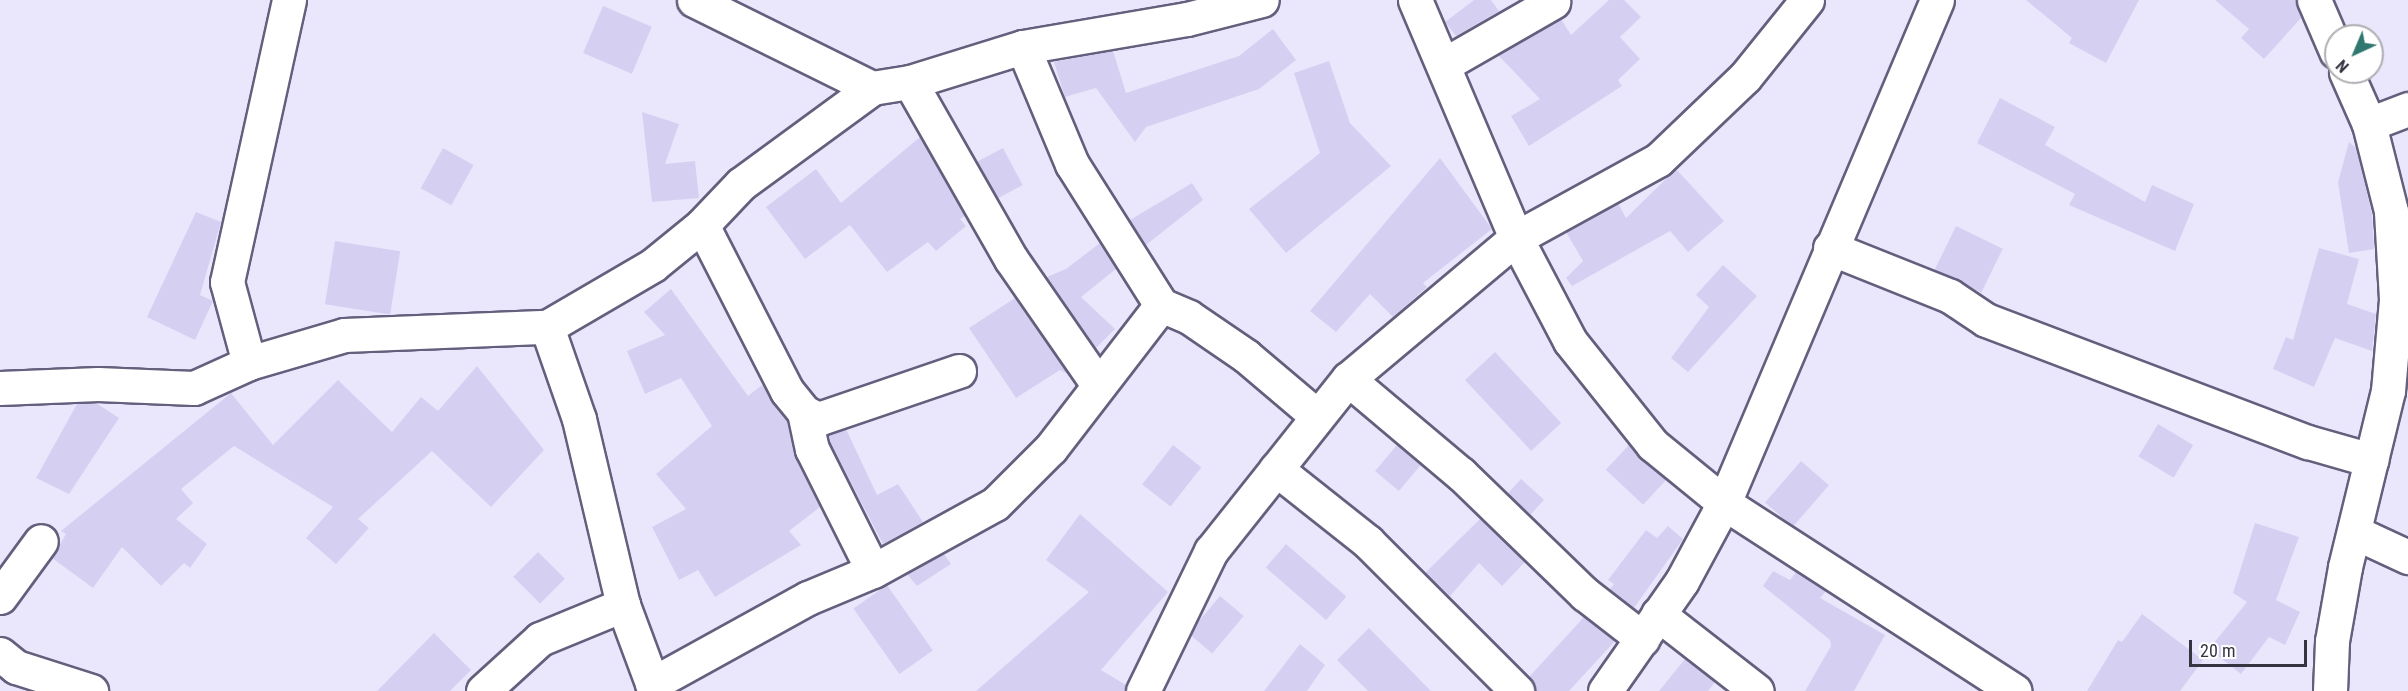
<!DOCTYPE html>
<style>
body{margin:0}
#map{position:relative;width:2408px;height:691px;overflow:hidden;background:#eae7fc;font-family:"Roboto Condensed",sans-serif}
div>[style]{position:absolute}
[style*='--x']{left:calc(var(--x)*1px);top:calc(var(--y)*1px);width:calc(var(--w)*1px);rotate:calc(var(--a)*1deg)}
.building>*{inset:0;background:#d5d0f2;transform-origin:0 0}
.roads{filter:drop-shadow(2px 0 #645f7d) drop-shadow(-2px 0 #645f7d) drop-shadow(0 2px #645f7d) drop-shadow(0 -2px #645f7d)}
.minor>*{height:33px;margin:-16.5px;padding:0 16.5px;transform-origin:16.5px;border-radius:16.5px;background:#fff}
span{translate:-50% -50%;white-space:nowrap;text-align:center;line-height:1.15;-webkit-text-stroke:5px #fff;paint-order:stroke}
.north{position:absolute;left:2324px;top:24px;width:60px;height:60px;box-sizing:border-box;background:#fff;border:2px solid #afaeb3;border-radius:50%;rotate:224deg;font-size:16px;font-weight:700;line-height:24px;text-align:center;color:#363441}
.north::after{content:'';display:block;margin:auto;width:21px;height:27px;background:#30776f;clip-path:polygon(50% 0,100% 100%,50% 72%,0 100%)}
.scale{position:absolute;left:2189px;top:640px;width:118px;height:27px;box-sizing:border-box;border:3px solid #363441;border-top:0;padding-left:8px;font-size:18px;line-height:21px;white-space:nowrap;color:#363441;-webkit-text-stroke:4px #fff;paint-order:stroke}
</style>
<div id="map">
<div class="building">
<i style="clip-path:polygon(1474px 0,1491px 0,1499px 11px,1456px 36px,1445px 22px)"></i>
<i style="clip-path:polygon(1609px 0,1624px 0,1641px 17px,1620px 37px,1640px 59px,1618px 80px,1622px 86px,1529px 146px,1511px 116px,1540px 99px,1498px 55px,1561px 19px,1571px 35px)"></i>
<i style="clip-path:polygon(2026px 0,2139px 0,2106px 63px,2069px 43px,2072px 38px)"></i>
<i style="clip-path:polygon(2215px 0,2296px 0,2301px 18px,2264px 59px,2241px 38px,2249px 29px)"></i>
<i style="left:603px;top:6px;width:53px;height:51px;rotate:23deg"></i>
<i style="clip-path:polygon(1273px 29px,1296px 60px,1259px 89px,1146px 127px,1135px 142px,1096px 88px,1065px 97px,1054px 62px,1113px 51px,1126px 93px,1239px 56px)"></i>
<i style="clip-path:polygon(1329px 61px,1350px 123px,1391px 166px,1286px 253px,1249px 209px,1320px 153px,1294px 73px)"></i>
<i style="clip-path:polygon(2000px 98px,2055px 127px,2045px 145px,2145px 202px,2152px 185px,2194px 204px,2175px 251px,2069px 205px,2075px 194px,1977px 143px)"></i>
<i style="clip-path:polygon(642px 112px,679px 124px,665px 164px,695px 161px,699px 198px,652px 202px)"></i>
<i style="clip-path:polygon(920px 137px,965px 216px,960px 219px,966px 226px,936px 251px,928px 242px,887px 272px,850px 225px,805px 259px,766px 207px,816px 169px,841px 203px)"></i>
<i style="clip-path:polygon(2349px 142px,2356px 148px,2372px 214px,2374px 249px,2349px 253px,2338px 182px)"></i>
<i style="left:443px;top:148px;width:35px;height:46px;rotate:29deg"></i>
<i style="left:1003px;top:148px;width:42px;height:29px;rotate:62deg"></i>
<i style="clip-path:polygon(1440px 158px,1492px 229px,1423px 283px,1427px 287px,1393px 317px,1370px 294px,1336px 332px,1310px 311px)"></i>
<i style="clip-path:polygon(1676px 169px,1724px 221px,1688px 252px,1670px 231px,1572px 286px,1566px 278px,1583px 261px,1566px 232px,1618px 203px,1626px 218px)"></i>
<i style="clip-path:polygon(1192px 183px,1203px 200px,1146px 245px,1130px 220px)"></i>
<i style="clip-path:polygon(196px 212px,221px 222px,200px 295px,213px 301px,195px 340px,147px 317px)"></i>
<i style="left:1956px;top:226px;width:52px;height:49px;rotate:26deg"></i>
<i style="left:335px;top:241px;width:66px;height:64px;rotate:9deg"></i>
<i style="clip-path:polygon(1100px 243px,1116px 269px,1081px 297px,1115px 329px,1096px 348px,1047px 277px,1066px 269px)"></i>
<i style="clip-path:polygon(2319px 248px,2359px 259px,2347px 304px,2376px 314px,2372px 351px,2335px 338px,2314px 387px,2273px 369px,2286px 337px,2293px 340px)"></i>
<i style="clip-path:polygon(1723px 265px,1757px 296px,1688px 372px,1671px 358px,1709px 307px,1696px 295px)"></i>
<i style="clip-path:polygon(671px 289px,748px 396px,762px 385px,787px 420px,795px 457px,820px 507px,789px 531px,801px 545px,715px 597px,698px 570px,679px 580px,652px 527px,686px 509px,656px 474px,712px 426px,681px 378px,645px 394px,627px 351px,665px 335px,644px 312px)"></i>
<i style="clip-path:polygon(1015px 298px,1068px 374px,1060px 370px,1016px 398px,969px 328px)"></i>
<i style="left:1495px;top:352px;width:97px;height:41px;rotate:47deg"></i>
<i style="clip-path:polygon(477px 366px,544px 450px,491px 507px,432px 451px,358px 519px,369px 528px,336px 564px,306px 538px,333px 507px,234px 446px,181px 489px,193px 503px,176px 519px,207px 544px,190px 568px,184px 563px,161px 586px,122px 547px,93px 588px,52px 558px,66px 534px,61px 531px,231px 393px,273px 445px,338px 380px,392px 432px,421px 397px,438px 411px)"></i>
<i style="clip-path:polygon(96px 403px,119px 418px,69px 494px,36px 478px,77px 404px)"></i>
<i style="left:2158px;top:424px;width:41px;height:38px;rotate:31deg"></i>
<i style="clip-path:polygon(846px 429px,877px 495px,898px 484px,923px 522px,883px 544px,830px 443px,828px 435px)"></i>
<i style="left:1173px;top:445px;width:36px;height:50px;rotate:38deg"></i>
<i style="left:1397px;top:445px;width:31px;height:34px;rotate:40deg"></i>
<i style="left:1629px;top:445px;width:51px;height:34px;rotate:43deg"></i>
<i style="left:1801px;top:461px;width:37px;height:55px;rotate:41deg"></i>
<i style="left:1521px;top:479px;width:31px;height:20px;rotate:42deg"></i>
<i style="clip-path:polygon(1080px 514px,1168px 592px,1101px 670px,1126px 685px,1124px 691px,976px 691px,1089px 592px,1046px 560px)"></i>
<i style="clip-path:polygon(1480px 519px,1525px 562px,1502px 586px,1479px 563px,1450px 596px,1425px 573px)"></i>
<i style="clip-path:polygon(2255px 523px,2299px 537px,2276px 600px,2300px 612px,2285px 645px,2269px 637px,2241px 674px,2209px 649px,2247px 602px,2233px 593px)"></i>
<i style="clip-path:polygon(1668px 526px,1683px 539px,1634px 608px,1610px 589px,1614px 584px,1608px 580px,1646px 530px,1657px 538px)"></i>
<i style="left:1286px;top:544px;width:80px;height:31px;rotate:41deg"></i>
<i style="left:538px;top:552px;width:38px;height:35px;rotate:45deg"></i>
<i style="clip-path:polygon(944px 554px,951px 564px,917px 586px,907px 574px)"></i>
<i style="clip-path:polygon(1773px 571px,1790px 580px,1796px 572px,1826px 591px,1820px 598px,1885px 635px,1854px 691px,1805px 691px,1831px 646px,1830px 640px,1763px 586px)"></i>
<i style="left:887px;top:585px;width:80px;height:41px;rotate:55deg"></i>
<i style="left:1220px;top:596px;width:31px;height:49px;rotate:40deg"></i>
<i style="clip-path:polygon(2142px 614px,2203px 660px,2180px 691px,2087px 691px,2118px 640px,2122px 642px)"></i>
<i style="clip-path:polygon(1584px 617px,1615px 641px,1569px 691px,1535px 691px,1529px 677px)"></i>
<i style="clip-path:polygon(1369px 628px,1431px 691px,1368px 691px,1337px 660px)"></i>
<i style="clip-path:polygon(434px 633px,471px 670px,450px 691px,377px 691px)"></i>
<i style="clip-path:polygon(1300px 644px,1325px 665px,1307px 691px,1264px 691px)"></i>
<i style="clip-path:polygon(1685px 659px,1715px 682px,1708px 691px,1659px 691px)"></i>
</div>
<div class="roads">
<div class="minor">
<i style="--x:694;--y:0;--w:199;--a:26.3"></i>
<i style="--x:1415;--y:0;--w:259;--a:67"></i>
<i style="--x:1516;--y:238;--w:219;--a:140"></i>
<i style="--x:1348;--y:379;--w:148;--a:40.1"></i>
<i style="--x:1461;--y:474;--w:173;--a:44.1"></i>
<i style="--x:1585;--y:594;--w:73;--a:37.8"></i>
<i style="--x:1807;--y:0;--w:99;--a:128.8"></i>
<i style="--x:1745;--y:77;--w:120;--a:136.3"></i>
<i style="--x:1658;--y:160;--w:162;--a:151.2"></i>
<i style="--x:1516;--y:238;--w:116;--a:62.3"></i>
<i style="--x:1570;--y:341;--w:133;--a:51.4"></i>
<i style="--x:1653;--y:445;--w:92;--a:39.2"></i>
<i style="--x:1724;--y:503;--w:346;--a:32.9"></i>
<i style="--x:2314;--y:0;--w:56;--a:66.7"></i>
<i style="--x:1023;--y:47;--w:127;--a:67.3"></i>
<i style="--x:1072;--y:164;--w:167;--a:57.7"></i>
<i style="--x:1161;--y:305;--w:30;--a:23"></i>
<i style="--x:1189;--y:317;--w:69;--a:34.4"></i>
<i style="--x:1246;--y:356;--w:93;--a:40.2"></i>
<i style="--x:1445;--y:64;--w:125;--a:-29.9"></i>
<i style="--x:910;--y:82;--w:204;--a:60.3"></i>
<i style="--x:1011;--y:259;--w:151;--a:55.3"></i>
<i style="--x:2369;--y:124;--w:42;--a:-21"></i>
<i style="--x:702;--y:225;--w:186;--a:62.9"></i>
<i style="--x:787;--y:391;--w:27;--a:51"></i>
<i style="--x:804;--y:412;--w:16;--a:27"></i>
<i style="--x:818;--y:419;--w:149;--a:-18.8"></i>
<i style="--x:1830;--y:248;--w:129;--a:21.8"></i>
<i style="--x:1950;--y:296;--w:43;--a:33.7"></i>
<i style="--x:1986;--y:320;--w:344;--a:20.8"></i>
<i style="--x:2308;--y:442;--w:66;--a:15.9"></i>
<i style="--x:547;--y:327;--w:97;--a:70.8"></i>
<i style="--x:579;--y:419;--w:191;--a:76.7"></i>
<i style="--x:623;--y:605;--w:92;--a:69.6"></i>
<i style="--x:249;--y:363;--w:99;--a:-16.4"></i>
<i style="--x:344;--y:335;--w:203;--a:-2.3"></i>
<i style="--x:547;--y:327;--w:123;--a:-30.3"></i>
<i style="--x:653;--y:265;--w:63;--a:-39.2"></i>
<i style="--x:702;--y:225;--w:57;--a:-46.4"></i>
<i style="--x:741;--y:184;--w:162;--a:-36.2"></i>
<i style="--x:872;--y:88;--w:38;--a:-9"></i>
<i style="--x:910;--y:82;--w:118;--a:-17.2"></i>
<i style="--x:1023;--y:47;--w:166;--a:-9.7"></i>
<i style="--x:1187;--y:19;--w:77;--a:-14.2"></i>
<i style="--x:0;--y:388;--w:98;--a:-2.3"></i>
<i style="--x:98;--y:384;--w:96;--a:2.4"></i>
<i style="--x:194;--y:388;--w:60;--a:-24.4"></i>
<i style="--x:249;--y:363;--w:84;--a:-105.2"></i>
<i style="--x:227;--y:282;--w:289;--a:-77.6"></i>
<i style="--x:804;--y:412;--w:38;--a:78"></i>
<i style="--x:812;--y:449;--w:136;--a:63.4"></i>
<i style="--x:1276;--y:469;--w:117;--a:38.4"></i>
<i style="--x:1368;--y:542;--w:211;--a:45"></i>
<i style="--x:2354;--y:532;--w:60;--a:24.8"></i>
<i style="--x:0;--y:597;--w:69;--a:-53.8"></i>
<i style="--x:1658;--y:614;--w:125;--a:37.9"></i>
<i style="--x:0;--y:654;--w:21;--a:39"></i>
<i style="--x:16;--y:667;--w:79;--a:17.7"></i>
<i style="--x:652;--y:684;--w:178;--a:-28.9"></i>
<i style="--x:808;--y:598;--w:70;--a:-22.6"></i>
<i style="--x:873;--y:571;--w:139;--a:-28.8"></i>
<i style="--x:995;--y:504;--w:79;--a:-45"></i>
<i style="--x:1051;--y:448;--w:180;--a:-52.4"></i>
<i style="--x:483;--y:691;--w:77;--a:-42.4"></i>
<i style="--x:540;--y:639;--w:90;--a:-22.3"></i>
<i style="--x:1143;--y:691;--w:156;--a:-64.1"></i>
<i style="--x:1211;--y:551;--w:220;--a:-51.5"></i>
<i style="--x:1605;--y:691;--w:134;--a:-55"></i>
<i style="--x:1682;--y:581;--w:89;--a:-61.7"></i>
<i style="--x:1724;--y:503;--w:546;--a:-67.05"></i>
<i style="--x:2330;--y:691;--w:50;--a:-87.7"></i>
<i style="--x:2332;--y:641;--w:75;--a:-80"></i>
<i style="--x:2345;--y:567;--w:181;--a:-76.3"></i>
<i style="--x:2388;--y:391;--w:92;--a:-85"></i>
<i style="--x:2396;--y:299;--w:88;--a:-93.3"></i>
<i style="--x:2391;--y:211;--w:90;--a:-104.2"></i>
<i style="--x:2369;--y:124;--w:57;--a:-113.9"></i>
</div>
</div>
<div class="north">N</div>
<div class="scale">20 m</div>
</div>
